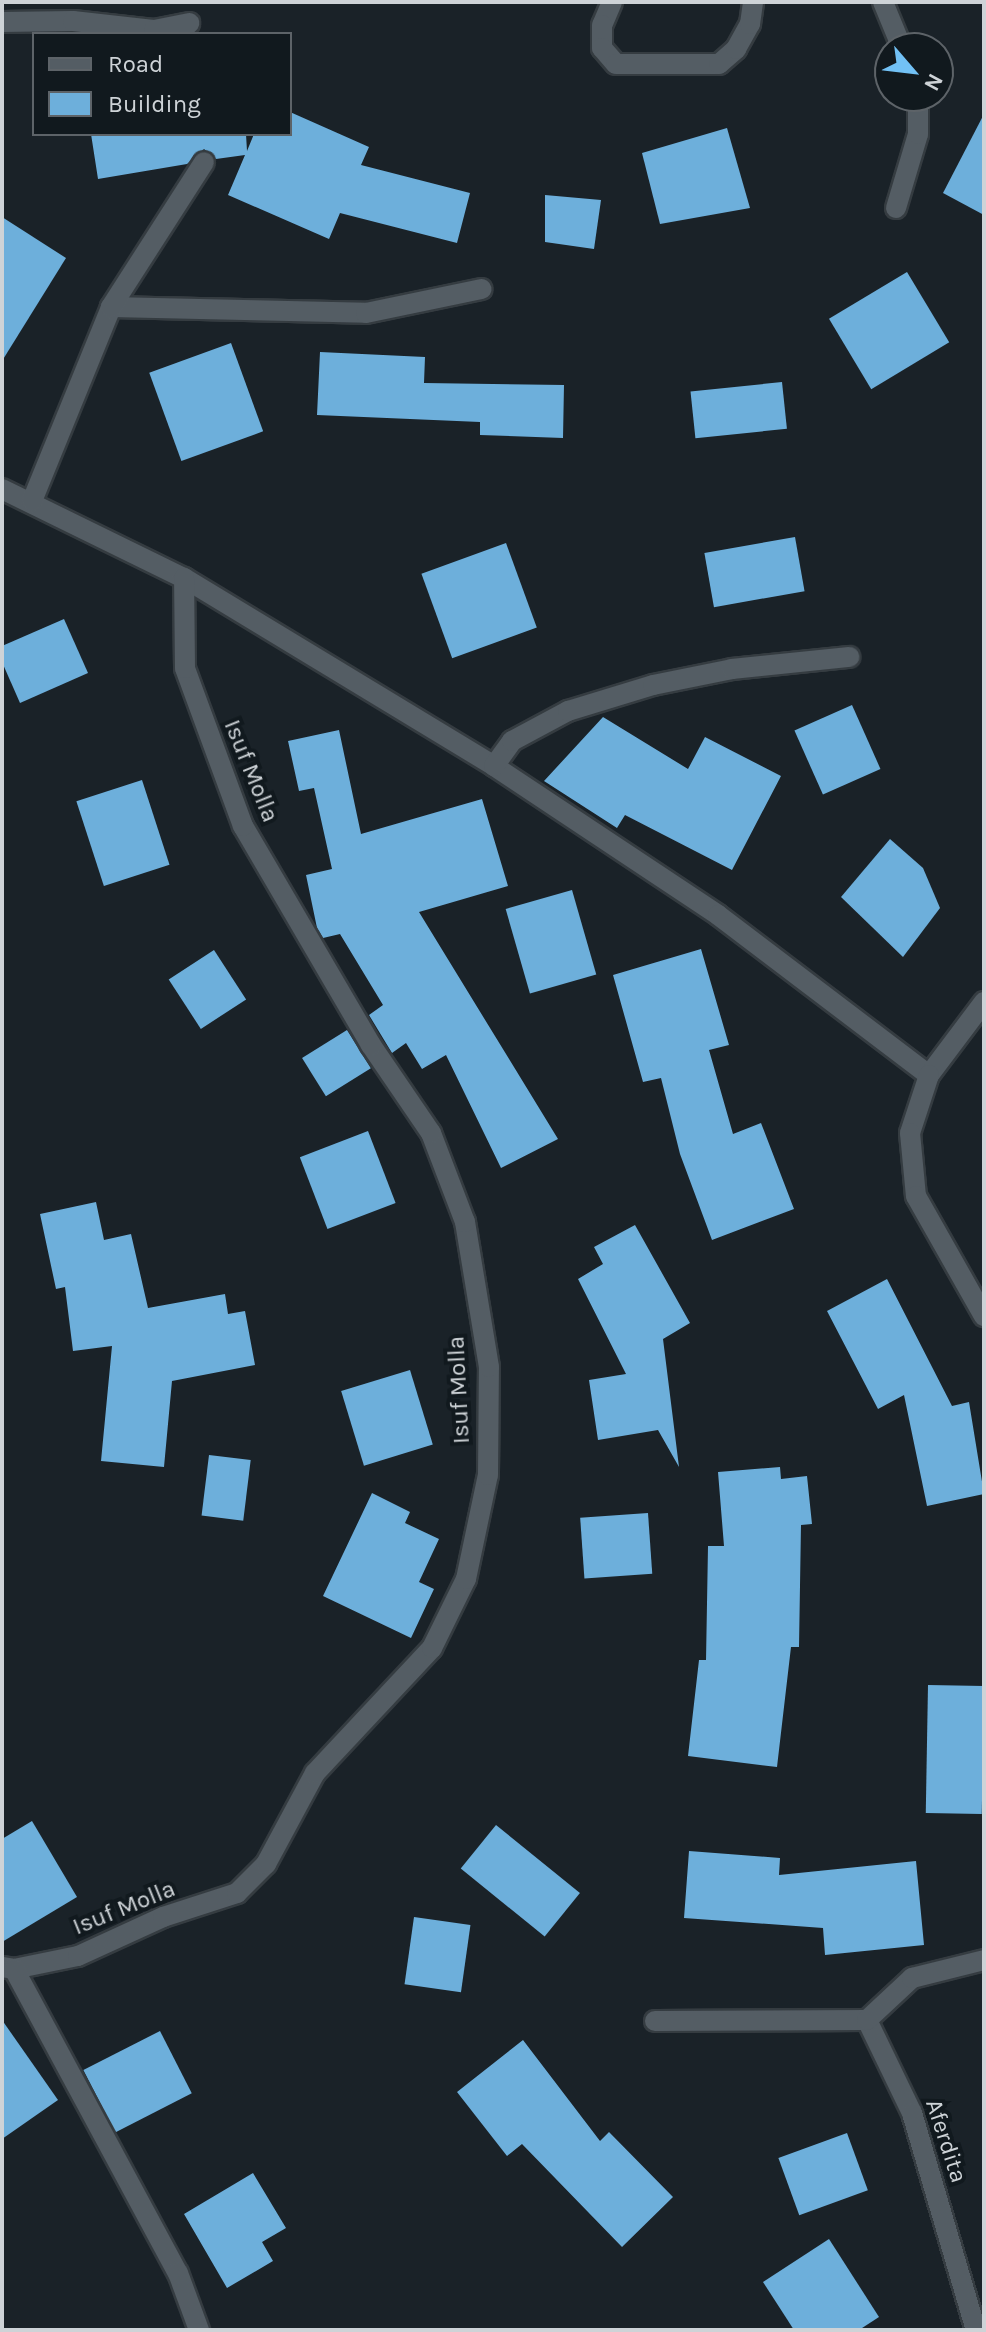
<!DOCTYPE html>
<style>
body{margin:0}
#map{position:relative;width:986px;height:2332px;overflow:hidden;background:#1a2228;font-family:Karla,sans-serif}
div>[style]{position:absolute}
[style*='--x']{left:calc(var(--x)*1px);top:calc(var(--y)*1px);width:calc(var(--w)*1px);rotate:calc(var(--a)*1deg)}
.building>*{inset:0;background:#6dafdb;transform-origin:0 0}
.roads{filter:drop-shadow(2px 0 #353c41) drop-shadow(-2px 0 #353c41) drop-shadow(0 2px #353c41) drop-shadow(0 -2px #353c41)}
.street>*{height:20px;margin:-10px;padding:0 10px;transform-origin:10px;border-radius:10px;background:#545d64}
span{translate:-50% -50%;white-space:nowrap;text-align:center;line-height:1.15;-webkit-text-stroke:8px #11191e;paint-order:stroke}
.street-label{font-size:24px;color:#ced3d7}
.frame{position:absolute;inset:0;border:4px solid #ced3d7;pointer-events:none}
.legend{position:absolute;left:32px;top:32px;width:260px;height:104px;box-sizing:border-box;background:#11191e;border:2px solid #5d6368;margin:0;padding:10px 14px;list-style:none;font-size:24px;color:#ced3d7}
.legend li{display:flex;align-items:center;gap:16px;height:40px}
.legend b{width:40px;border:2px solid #5d6368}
.north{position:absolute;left:874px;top:32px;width:80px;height:80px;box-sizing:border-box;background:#11191e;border:2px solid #5d6368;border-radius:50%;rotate:118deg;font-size:22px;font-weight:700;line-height:32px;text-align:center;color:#ced3d7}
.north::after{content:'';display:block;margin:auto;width:28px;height:36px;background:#72c1f5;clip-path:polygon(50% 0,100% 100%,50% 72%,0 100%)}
</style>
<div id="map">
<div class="building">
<i style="clip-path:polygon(290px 112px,369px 147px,361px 165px,470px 193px,457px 243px,340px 213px,329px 239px,228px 195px,245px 155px,216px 159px,204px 149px,187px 164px,98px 179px,91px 134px,246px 134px,247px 151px,254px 134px,290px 134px)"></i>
<i style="clip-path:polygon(984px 114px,984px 215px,943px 193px)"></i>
<i style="clip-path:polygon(727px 128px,750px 208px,660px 224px,642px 153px)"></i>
<i style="clip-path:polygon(545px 195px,601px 200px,594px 249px,545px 242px)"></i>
<i style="clip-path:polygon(2px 217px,66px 258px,2px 361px)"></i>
<i style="left:907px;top:272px;width:82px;height:91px;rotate:59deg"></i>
<i style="left:231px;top:343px;width:94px;height:87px;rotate:70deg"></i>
<i style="clip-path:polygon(320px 352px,425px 357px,424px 383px,564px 385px,563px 438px,480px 435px,480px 422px,317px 415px)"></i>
<i style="left:782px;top:382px;width:47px;height:92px;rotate:84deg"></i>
<i style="left:795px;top:537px;width:55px;height:92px;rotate:80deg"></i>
<i style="left:506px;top:543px;width:90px;height:90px;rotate:70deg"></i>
<i style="clip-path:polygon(64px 619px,88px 673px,20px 703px,2px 662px,2px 646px)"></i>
<i style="left:852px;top:705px;width:70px;height:63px;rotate:66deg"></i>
<i style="clip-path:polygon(603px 717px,688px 769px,705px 737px,781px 776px,732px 870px,625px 815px,617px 828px,544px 781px)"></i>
<i style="clip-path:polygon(339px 730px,361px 834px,482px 799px,508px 886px,419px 912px,558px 1139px,501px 1168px,446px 1055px,422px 1069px,406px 1043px,392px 1053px,369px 1015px,383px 1005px,340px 934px,323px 938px,317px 928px,306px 875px,332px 869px,314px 788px,299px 791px,288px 741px)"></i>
<i style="left:142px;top:780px;width:89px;height:69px;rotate:72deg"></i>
<i style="clip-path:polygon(890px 839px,923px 868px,940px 908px,903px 957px,841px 897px)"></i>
<i style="left:572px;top:890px;width:88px;height:69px;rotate:74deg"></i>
<i style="clip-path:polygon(701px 949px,729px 1045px,709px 1050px,733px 1134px,761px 1123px,794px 1209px,712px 1240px,680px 1154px,661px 1078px,643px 1082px,613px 975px)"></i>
<i style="left:214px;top:950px;width:59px;height:54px;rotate:57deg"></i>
<i style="left:347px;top:1030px;width:45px;height:53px;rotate:58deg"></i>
<i style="left:368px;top:1131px;width:77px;height:73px;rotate:69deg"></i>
<i style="clip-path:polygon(96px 1202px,104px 1240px,131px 1234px,148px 1308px,225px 1294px,228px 1314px,245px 1311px,255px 1365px,172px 1381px,164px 1467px,101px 1461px,112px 1346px,73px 1351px,65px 1287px,56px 1289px,40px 1214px)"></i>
<i style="clip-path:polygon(635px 1225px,690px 1323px,663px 1339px,679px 1467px,658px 1430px,598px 1440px,589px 1380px,626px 1374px,578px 1279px,603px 1264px,594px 1247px)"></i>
<i style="clip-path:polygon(887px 1279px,952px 1406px,969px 1402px,984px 1494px,927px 1506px,904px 1395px,878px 1409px,827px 1311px)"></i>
<i style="left:410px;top:1370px;width:78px;height:72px;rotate:73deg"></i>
<i style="left:209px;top:1455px;width:42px;height:61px;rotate:7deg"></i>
<i style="clip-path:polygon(780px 1467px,781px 1479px,807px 1476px,812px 1524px,801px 1525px,799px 1647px,791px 1647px,777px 1767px,688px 1756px,699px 1660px,706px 1660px,708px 1546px,724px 1546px,718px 1472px)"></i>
<i style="clip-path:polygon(372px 1493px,410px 1512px,405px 1523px,439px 1539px,419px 1582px,434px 1589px,411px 1638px,323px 1596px)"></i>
<i style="left:648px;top:1513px;width:61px;height:68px;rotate:86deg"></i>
<i style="left:928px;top:1685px;width:56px;height:128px;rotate:1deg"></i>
<i style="clip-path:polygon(32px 1821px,77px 1897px,2px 1942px,2px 1839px)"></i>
<i style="left:496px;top:1825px;width:108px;height:56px;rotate:39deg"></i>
<i style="clip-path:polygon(689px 1851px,780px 1858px,779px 1875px,916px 1861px,924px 1945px,825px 1955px,823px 1928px,684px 1918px)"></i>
<i style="left:414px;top:1917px;width:57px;height:68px;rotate:8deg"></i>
<i style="clip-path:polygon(2px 2020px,58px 2100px,2px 2139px)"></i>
<i style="left:160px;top:2031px;width:70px;height:86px;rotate:63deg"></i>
<i style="clip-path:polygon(523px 2040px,600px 2141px,609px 2132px,673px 2197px,622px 2247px,522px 2144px,507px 2156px,457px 2092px)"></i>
<i style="left:847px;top:2133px;width:61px;height:73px;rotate:70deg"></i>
<i style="clip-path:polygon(253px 2173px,286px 2228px,262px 2242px,273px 2261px,227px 2288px,184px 2214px)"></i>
<i style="clip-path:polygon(829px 2239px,879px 2317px,859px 2330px,794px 2330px,763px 2282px)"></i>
</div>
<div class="roads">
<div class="street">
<i style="--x:612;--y:2;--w:25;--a:113"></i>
<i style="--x:602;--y:25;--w:23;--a:90"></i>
<i style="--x:602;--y:48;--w:21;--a:49"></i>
<i style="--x:616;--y:64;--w:103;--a:0"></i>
<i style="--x:719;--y:64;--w:23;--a:-41"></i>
<i style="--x:736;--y:49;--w:29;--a:-61"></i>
<i style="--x:750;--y:24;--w:22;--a:-82"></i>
<i style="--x:883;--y:2;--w:50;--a:67.6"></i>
<i style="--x:2;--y:22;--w:71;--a:-0.8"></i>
<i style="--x:73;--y:21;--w:81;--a:6.3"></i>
<i style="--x:154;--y:30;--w:36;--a:-11"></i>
<i style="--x:896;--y:208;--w:77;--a:-73.4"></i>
<i style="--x:918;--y:134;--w:38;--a:-90"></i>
<i style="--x:111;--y:307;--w:255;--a:1.3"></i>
<i style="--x:366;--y:313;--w:118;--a:-11.7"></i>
<i style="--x:2;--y:489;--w:203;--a:26.1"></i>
<i style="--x:184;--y:578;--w:363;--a:31.2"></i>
<i style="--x:494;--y:766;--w:269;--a:33.6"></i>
<i style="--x:718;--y:915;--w:265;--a:37.2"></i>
<i style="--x:32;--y:501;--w:209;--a:-67.8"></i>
<i style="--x:111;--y:307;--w:172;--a:-57.3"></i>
<i style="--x:494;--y:766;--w:31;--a:-54"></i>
<i style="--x:512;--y:741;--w:64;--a:-28.2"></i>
<i style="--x:568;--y:711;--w:89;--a:-17"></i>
<i style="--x:653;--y:685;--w:81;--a:-11.4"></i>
<i style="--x:732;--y:669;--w:118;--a:-5.9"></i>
<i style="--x:984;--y:1002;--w:91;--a:127"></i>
<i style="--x:929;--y:1075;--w:61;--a:108.1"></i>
<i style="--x:910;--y:1133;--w:63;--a:84.6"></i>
<i style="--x:916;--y:1196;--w:138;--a:60.5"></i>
<i style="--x:2;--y:1967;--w:12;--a:9"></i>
<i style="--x:14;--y:1969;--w:65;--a:-11.5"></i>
<i style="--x:78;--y:1956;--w:94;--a:-24.6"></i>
<i style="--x:163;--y:1917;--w:78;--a:-18"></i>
<i style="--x:237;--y:1893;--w:41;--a:-45"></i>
<i style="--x:266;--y:1864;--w:103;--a:-61.7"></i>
<i style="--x:315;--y:1773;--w:171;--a:-46.9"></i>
<i style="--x:432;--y:1648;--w:77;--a:-63.8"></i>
<i style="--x:466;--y:1579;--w:106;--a:-78.1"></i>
<i style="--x:488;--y:1475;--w:108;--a:-89.5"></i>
<i style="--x:489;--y:1367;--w:147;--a:-99.4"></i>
<i style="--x:465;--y:1222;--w:95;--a:-110.9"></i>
<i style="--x:431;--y:1133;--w:107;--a:-124.3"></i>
<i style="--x:371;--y:1045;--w:254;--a:-120.3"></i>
<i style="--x:243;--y:826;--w:168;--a:-110.2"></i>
<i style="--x:185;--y:668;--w:90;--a:-90.6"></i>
<i style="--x:14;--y:1969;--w:345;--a:61.7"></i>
<i style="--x:178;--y:2273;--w:61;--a:69.8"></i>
<i style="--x:867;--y:2020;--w:103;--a:64.2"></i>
<i style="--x:912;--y:2113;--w:226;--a:73.6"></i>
<i style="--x:655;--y:2021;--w:212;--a:-0.3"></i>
<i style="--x:867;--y:2020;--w:62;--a:-43"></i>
<i style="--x:912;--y:1978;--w:74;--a:-14"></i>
</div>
</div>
<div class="street-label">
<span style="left:251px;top:771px;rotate:68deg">Isuf Molla</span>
<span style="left:459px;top:1390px;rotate:-93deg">Isuf Molla</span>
<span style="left:124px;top:1908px;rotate:-22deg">Isuf Molla</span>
<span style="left:946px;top:2141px;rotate:72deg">Aferdita</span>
</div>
<div class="frame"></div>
<ul class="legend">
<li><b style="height:10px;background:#545d64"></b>Road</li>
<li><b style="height:22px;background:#6dafdb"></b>Building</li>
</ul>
<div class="north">N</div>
</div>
